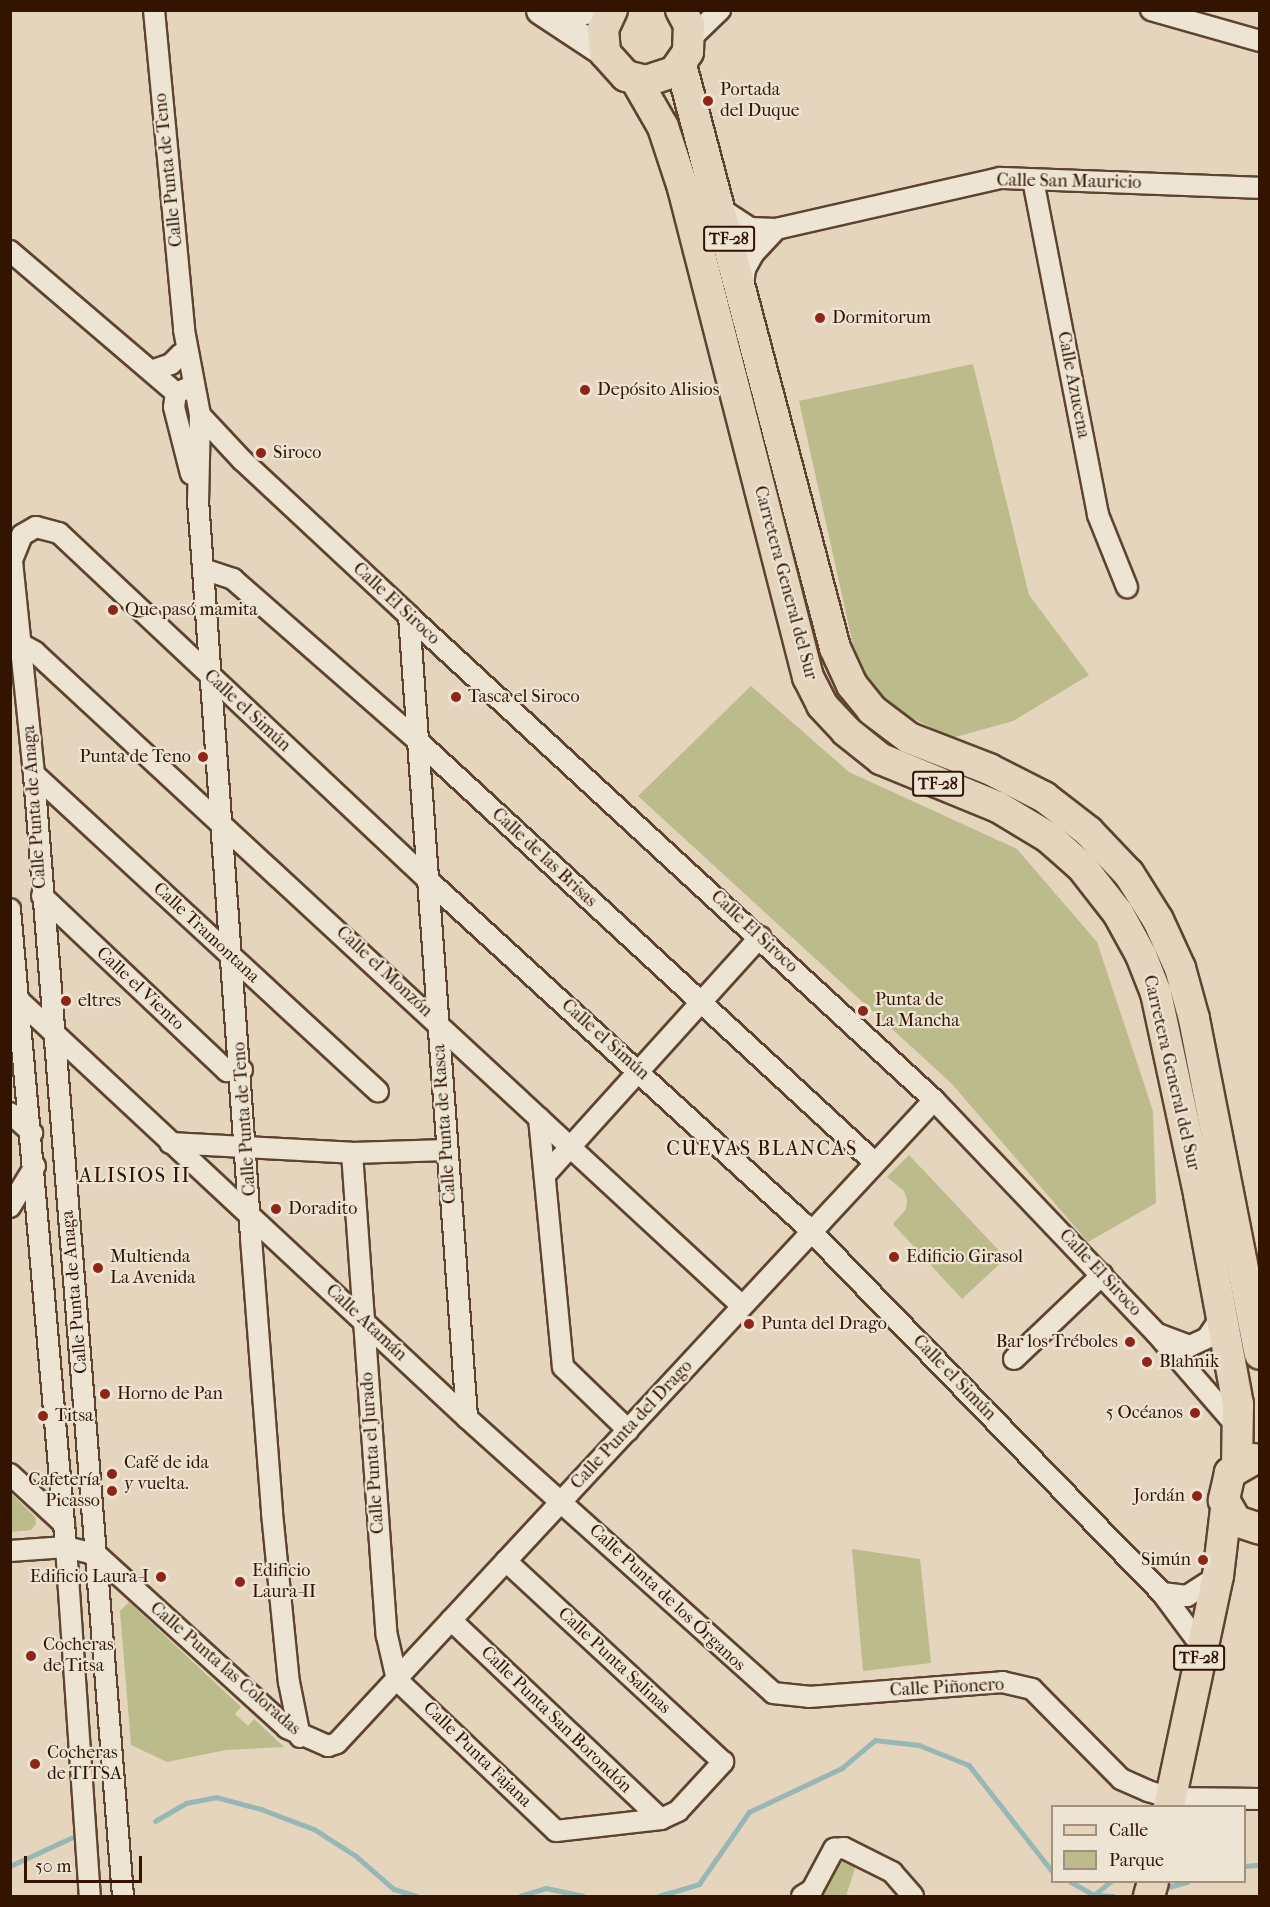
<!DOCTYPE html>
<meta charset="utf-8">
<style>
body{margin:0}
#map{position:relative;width:1270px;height:1907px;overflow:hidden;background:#e4d5bc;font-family:"IM FELL French Canon",serif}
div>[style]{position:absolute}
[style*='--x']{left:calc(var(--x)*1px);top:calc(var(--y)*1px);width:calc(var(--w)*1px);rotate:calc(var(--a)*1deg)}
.green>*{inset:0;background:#bbbb8c}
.stream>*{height:4.5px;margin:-2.25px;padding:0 2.25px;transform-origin:2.25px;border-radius:2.25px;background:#97b7b7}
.roads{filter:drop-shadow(2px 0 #5e442f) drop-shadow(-2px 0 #5e442f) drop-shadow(0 2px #5e442f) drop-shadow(0 -2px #5e442f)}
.minor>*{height:20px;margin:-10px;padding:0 10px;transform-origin:10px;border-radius:10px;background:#ede4d3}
.secondary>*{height:27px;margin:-13.5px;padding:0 13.5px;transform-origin:13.5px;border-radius:13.5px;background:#ede4d3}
.primary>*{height:30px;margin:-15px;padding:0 15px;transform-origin:15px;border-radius:15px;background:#e4d5bc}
.dots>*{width:16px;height:16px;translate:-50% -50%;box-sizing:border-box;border:3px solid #ede4d3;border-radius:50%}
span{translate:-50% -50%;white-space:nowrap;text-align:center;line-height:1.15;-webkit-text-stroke:4.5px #ede4d3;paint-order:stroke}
.shield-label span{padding:2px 4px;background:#ede4d3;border:2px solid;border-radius:4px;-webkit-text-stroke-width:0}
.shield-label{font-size:16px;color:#321400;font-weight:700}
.poi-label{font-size:18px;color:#321400}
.left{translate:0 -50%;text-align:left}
.right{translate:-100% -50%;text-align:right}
.street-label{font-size:18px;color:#321400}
.neighbourhood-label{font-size:20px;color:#321400;letter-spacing:1.5px}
.frame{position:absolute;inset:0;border:12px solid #321400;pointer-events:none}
.legend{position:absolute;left:1051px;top:1805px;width:195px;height:78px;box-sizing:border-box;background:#ede4d3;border:2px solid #a2917f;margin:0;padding:8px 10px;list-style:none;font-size:18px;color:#321400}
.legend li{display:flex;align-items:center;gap:12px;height:30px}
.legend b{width:30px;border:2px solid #a2917f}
.scale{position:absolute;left:24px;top:1856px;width:118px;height:27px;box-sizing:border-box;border:3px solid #321400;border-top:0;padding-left:8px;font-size:18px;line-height:21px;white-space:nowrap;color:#321400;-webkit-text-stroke:4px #ede4d3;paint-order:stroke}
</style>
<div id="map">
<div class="green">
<i style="clip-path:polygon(973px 364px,1029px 595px,1089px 675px,1013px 721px,952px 738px,900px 712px,859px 672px,799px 401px)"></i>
<i style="clip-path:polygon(751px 686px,849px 772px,1017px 849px,1097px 942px,1153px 1111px,1156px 1203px,1088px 1242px,952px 1084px,638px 796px)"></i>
<i style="clip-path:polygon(909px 1155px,1006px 1258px,962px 1299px,893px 1224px,906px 1209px,907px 1200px,904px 1191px,887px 1177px)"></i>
<i style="clip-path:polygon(11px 1493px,35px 1517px,36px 1524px,31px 1530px,11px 1532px)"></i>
<i style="clip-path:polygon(852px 1549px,920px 1559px,931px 1663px,863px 1671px)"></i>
<i style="clip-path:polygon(129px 1602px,241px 1707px,235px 1714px,248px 1726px,254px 1719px,284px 1747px,226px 1750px,167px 1762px,131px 1745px,120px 1611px)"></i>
<i style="clip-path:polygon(837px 1855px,857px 1862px,846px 1896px,809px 1896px)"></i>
</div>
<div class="stream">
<i style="--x:155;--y:1821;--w:36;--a:-30"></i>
<i style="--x:186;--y:1803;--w:31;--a:-11"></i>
<i style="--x:216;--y:1797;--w:47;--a:14.9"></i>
<i style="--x:261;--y:1809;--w:57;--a:20.7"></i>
<i style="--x:314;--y:1829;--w:50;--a:32.7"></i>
<i style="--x:356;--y:1856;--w:50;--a:41"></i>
<i style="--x:394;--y:1889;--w:24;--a:17"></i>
<i style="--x:10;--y:1866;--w:67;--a:-24.7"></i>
<i style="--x:1244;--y:1866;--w:16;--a:-4"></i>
<i style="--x:1071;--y:1882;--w:26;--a:29"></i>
<i style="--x:1094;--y:1895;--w:19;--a:3"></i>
<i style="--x:1161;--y:1889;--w:27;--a:-15"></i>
<i style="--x:1094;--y:1895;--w:21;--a:-39"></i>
<i style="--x:520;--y:1896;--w:27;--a:-17"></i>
<i style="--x:546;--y:1888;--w:38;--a:12"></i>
<i style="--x:659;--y:1896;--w:42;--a:-16.7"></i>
<i style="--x:699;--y:1884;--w:88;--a:-55.2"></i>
<i style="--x:749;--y:1812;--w:103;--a:-25.3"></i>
<i style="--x:842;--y:1768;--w:43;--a:-40.3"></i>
<i style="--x:875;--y:1740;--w:44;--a:6.5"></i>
<i style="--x:919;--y:1745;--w:54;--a:21.8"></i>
<i style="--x:969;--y:1765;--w:135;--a:51.9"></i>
</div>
<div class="roads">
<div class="minor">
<i style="--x:154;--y:10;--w:321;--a:84.6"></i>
<i style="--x:184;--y:330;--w:86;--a:79.3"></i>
<i style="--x:200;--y:415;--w:85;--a:91.3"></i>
<i style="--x:198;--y:500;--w:740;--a:85.89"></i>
<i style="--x:251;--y:1238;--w:276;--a:85.6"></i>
<i style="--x:272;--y:1513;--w:170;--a:84.3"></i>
<i style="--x:289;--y:1682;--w:56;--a:78.7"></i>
<i style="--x:1151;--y:10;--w:113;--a:15.9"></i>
<i style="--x:690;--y:39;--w:42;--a:-44"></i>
<i style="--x:1033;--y:180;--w:341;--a:79"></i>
<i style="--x:1098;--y:515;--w:78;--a:68.1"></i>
<i style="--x:721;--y:209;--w:35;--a:33"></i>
<i style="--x:750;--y:228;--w:26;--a:2"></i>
<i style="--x:776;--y:229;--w:230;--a:-12.8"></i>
<i style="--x:1000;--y:178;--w:260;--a:2.2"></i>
<i style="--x:10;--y:251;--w:218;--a:40.5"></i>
<i style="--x:743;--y:287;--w:18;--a:-84"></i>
<i style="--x:745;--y:269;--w:18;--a:-61"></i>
<i style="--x:754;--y:253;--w:33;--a:-47"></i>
<i style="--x:151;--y:371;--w:21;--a:-19"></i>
<i style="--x:171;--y:364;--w:14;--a:-45"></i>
<i style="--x:188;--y:388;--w:13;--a:157"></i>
<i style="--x:176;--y:393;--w:14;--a:98"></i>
<i style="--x:174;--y:407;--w:69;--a:75.8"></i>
<i style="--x:200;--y:415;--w:62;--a:47"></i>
<i style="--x:242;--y:460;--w:229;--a:43"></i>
<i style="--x:409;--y:616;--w:714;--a:42.67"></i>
<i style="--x:934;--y:1100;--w:322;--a:46.4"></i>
<i style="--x:1156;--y:1333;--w:128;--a:49.1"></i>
<i style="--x:203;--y:569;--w:32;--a:18"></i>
<i style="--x:233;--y:579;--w:247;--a:41.2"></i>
<i style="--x:419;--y:742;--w:621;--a:42.71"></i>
<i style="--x:409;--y:616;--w:804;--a:85.86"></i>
<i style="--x:12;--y:639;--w:26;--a:29"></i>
<i style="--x:35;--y:652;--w:963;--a:42.77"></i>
<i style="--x:34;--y:774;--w:468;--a:42.7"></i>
<i style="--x:42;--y:896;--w:255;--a:43.4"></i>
<i style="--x:227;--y:1071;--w:15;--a:-4"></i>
<i style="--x:10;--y:909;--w:640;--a:84.98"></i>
<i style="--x:66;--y:1547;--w:350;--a:86.1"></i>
<i style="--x:10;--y:992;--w:625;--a:42.99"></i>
<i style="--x:467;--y:1418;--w:411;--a:41.9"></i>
<i style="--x:773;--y:1693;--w:36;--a:6"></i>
<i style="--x:809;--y:1697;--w:194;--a:-4.4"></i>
<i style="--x:1002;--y:1682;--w:31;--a:13"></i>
<i style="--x:1032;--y:1689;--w:127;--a:45.3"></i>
<i style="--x:1121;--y:1779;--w:30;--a:24"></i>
<i style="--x:1148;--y:1791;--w:24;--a:17"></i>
<i style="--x:1171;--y:1798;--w:89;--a:0.6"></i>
<i style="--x:10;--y:1113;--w:30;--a:42"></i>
<i style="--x:539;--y:1118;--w:250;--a:84.5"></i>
<i style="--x:563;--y:1367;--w:91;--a:44.1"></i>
<i style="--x:170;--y:1143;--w:182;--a:3.1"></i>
<i style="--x:352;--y:1153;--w:95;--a:-1.8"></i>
<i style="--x:352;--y:1153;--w:484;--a:85.9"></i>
<i style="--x:387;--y:1636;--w:45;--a:77.2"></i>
<i style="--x:397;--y:1680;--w:219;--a:43.5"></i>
<i style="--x:556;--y:1831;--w:106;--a:-6.5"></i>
<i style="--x:661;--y:1819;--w:19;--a:-25"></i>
<i style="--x:678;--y:1811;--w:67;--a:-47.4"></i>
<i style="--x:723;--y:1762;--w:296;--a:-137.2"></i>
<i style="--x:545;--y:1175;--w:321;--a:-47.9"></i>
<i style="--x:10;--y:1207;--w:48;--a:-58.6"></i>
<i style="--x:1158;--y:1334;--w:34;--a:21"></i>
<i style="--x:1190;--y:1346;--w:19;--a:-25"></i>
<i style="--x:1207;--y:1338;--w:25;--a:-56"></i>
<i style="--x:1014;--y:1359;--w:122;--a:-43.7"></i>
<i style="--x:10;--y:1474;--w:74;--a:42.8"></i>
<i style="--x:10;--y:1551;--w:56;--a:-4.1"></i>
<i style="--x:66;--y:1547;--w:32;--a:14"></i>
<i style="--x:97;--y:1555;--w:257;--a:42.3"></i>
<i style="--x:287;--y:1728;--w:45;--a:23.7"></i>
<i style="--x:328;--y:1746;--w:9;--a:-18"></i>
<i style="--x:337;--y:1743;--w:877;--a:-47.12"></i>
<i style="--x:1162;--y:1593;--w:25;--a:7"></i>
<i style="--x:1187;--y:1596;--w:37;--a:-33"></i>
<i style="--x:451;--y:1620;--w:289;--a:43.5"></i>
<i style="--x:123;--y:1896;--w:1126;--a:-94.54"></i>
<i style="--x:34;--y:774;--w:215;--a:-95.9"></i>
<i style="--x:12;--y:560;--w:27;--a:-68"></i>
<i style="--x:22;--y:535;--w:16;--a:-30"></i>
<i style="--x:36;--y:527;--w:24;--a:15"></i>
<i style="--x:59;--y:533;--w:507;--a:43.24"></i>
<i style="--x:428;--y:880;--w:510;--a:42.46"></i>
<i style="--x:804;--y:1224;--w:514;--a:45.87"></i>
<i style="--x:1162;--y:1593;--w:67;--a:53.5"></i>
<i style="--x:802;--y:1896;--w:12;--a:-31"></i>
<i style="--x:812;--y:1890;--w:47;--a:-61.8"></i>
<i style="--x:834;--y:1849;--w:10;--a:-6"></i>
<i style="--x:844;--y:1848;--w:54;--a:26.6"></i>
<i style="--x:892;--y:1872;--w:32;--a:49"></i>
</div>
<div class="secondary">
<i style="--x:540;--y:10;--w:78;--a:33.5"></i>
<i style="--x:578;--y:10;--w:7;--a:0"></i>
</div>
<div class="primary">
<i style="--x:612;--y:10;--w:21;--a:115"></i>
<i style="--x:603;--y:29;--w:24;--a:85"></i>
<i style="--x:605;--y:53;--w:31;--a:48"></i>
<i style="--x:626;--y:76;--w:21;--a:14"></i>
<i style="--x:646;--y:81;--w:29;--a:-18"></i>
<i style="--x:674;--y:72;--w:24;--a:-55"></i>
<i style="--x:688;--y:52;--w:27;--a:-88"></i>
<i style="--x:689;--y:25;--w:17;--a:-118"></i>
<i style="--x:681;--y:65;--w:603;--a:75.2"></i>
<i style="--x:835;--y:648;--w:41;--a:65.3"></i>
<i style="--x:852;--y:685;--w:32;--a:51"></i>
<i style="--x:872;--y:710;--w:46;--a:37.1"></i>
<i style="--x:909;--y:738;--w:86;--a:21.2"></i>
<i style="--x:989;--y:769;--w:62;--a:27"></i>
<i style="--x:1044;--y:797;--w:56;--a:37.7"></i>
<i style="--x:1088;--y:831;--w:59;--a:46.4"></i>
<i style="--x:1129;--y:874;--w:54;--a:57.8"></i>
<i style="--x:1158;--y:920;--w:53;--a:65.4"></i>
<i style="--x:1180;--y:968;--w:53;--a:74.6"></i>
<i style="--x:1194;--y:1019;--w:341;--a:78.9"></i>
<i style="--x:636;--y:80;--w:54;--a:60.1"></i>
<i style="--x:663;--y:127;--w:64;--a:71.8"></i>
<i style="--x:683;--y:188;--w:505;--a:75.66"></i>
<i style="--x:808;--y:677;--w:31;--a:63"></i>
<i style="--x:822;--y:705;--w:35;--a:47"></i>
<i style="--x:846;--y:731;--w:45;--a:38.7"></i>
<i style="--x:881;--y:759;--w:126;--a:22.3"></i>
<i style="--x:998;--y:807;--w:58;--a:31"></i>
<i style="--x:1048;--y:837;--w:45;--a:41.4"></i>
<i style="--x:1082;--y:867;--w:58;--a:52"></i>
<i style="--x:1118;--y:913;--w:48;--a:61.3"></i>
<i style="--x:1141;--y:955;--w:41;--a:68.5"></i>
<i style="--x:1156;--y:993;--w:206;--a:77.9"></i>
<i style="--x:1199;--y:1194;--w:214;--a:79.5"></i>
<i style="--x:1238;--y:1404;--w:62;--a:90.9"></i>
<i style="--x:1254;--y:1459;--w:28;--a:150"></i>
<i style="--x:1230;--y:1473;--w:28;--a:103"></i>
<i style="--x:1224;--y:1500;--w:24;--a:60"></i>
<i style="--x:1236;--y:1521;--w:25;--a:18"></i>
<i style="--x:1169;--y:1806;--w:235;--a:-78"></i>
<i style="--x:1218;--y:1576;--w:67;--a:-83.2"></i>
<i style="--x:1149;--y:1896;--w:15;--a:-74"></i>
</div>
</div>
<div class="dots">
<i style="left:708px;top:101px;background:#8f2418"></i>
<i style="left:820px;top:318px;background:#8f2418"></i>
<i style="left:585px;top:390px;background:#8f2418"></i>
<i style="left:261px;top:453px;background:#8f2418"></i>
<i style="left:113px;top:610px;background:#8f2418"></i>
<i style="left:456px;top:697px;background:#8f2418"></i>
<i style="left:203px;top:757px;background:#8f2418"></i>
<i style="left:66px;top:1001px;background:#8f2418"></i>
<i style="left:863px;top:1011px;background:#8f2418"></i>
<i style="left:276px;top:1209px;background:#8f2418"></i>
<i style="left:894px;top:1257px;background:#8f2418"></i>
<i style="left:98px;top:1268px;background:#8f2418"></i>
<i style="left:749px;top:1324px;background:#8f2418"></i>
<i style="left:1130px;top:1342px;background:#8f2418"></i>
<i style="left:1147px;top:1362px;background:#8f2418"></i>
<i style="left:105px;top:1394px;background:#8f2418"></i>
<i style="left:1195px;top:1413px;background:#8f2418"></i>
<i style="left:43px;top:1416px;background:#8f2418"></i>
<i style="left:112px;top:1474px;background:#8f2418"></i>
<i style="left:112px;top:1491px;background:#8f2418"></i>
<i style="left:1197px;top:1496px;background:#8f2418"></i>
<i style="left:1203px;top:1560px;background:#8f2418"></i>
<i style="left:161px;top:1577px;background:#8f2418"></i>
<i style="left:240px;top:1582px;background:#8f2418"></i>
<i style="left:31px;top:1656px;background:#8f2418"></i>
<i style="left:35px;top:1764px;background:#8f2418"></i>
</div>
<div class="shield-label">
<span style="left:729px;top:239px">TF-28</span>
<span style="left:938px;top:784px">TF-28</span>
<span style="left:1199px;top:1658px">TF-28</span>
</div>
<div class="poi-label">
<span class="left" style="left:720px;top:101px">Portada<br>del Duque</span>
<span class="left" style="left:832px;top:318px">Dormitorum</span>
<span class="left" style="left:597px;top:390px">Depósito Alisios</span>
<span class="left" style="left:273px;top:453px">Siroco</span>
<span class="left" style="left:125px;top:610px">Que pasó mamita</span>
<span class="left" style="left:468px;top:697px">Tasca el Siroco</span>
<span class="right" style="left:191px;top:757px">Punta de Teno</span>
<span class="left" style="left:78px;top:1001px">eltres</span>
<span class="left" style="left:875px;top:1011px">Punta de<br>La Mancha</span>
<span class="left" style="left:288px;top:1209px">Doradito</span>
<span class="left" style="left:906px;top:1257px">Edificio Girasol</span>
<span class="left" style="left:110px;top:1268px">Multienda<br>La Avenida</span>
<span class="left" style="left:761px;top:1324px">Punta del Drago</span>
<span class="right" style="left:1118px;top:1342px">Bar los Tréboles</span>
<span class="left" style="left:1159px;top:1362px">Blahnik</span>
<span class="left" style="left:117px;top:1394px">Horno de Pan</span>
<span class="right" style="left:1183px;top:1413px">5 Océanos</span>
<span class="left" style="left:55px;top:1416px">Titsa</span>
<span class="left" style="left:124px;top:1474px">Café de ida<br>y vuelta.</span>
<span class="right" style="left:100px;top:1491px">Cafetería<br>Picasso</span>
<span class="right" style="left:1185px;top:1496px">Jordán</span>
<span class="right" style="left:1191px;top:1560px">Simún</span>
<span class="left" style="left:252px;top:1582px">Edificio<br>Laura-II</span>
<span class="right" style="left:149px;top:1577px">Edificio Laura-I</span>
<span class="left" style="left:43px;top:1656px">Cocheras<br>de Titsa</span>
<span class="left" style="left:47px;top:1764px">Cocheras<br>de TITSA</span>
</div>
<div class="street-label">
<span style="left:169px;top:170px;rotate:-96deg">Calle Punta de Teno</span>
<span style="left:1069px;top:182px;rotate:1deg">Calle San Mauricio</span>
<span style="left:1073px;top:385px;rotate:79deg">Calle Azucena</span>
<span style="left:785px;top:583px;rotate:75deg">Carretera General del Sur</span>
<span style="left:396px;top:604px;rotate:43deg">Calle El Siroco</span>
<span style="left:247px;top:711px;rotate:43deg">Calle el Simún</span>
<span style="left:35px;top:807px;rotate:-94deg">Calle Punta de Anaga</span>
<span style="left:544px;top:858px;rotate:43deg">Calle de las Brisas</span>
<span style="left:754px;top:932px;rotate:43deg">Calle El Siroco</span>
<span style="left:206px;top:933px;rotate:43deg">Calle Tramontana</span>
<span style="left:384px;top:972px;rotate:43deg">Calle el Monzón</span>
<span style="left:140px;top:989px;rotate:43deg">Calle el Viento</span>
<span style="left:605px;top:1040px;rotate:42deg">Calle el Simún</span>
<span style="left:1171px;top:1073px;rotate:77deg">Carretera General del Sur</span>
<span style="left:245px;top:1119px;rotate:-94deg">Calle Punta de Teno</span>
<span style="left:445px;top:1124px;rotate:-94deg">Calle Punta de Rasca</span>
<span style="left:1100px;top:1273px;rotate:47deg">Calle El Siroco</span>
<span style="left:75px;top:1292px;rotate:-95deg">Calle Punta de Anaga</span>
<span style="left:366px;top:1323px;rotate:43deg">Calle Atamán</span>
<span style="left:954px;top:1378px;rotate:46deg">Calle el Simún</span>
<span style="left:632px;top:1425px;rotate:-47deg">Calle Punta del Drago</span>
<span style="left:373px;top:1453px;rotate:-94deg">Calle Punta el Jurado</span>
<span style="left:667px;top:1598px;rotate:43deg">Calle Punta de los Órganos</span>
<span style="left:614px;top:1661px;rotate:43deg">Calle Punta Salinas</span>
<span style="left:225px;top:1669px;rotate:41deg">Calle Punta las Coloradas</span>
<span style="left:947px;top:1688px;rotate:-3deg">Calle Piñonero</span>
<span style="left:556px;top:1720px;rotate:44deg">Calle Punta San Borondón</span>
<span style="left:477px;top:1755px;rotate:44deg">Calle Punta Fajana</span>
</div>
<div class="neighbourhood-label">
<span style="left:762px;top:1148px">CUEVAS BLANCAS</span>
<span style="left:135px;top:1175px">ALISIOS II</span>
</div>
<div class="frame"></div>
<ul class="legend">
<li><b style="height:8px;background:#e4d5bc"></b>Calle</li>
<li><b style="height:16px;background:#bbbb8c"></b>Parque</li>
</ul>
<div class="scale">50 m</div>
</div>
